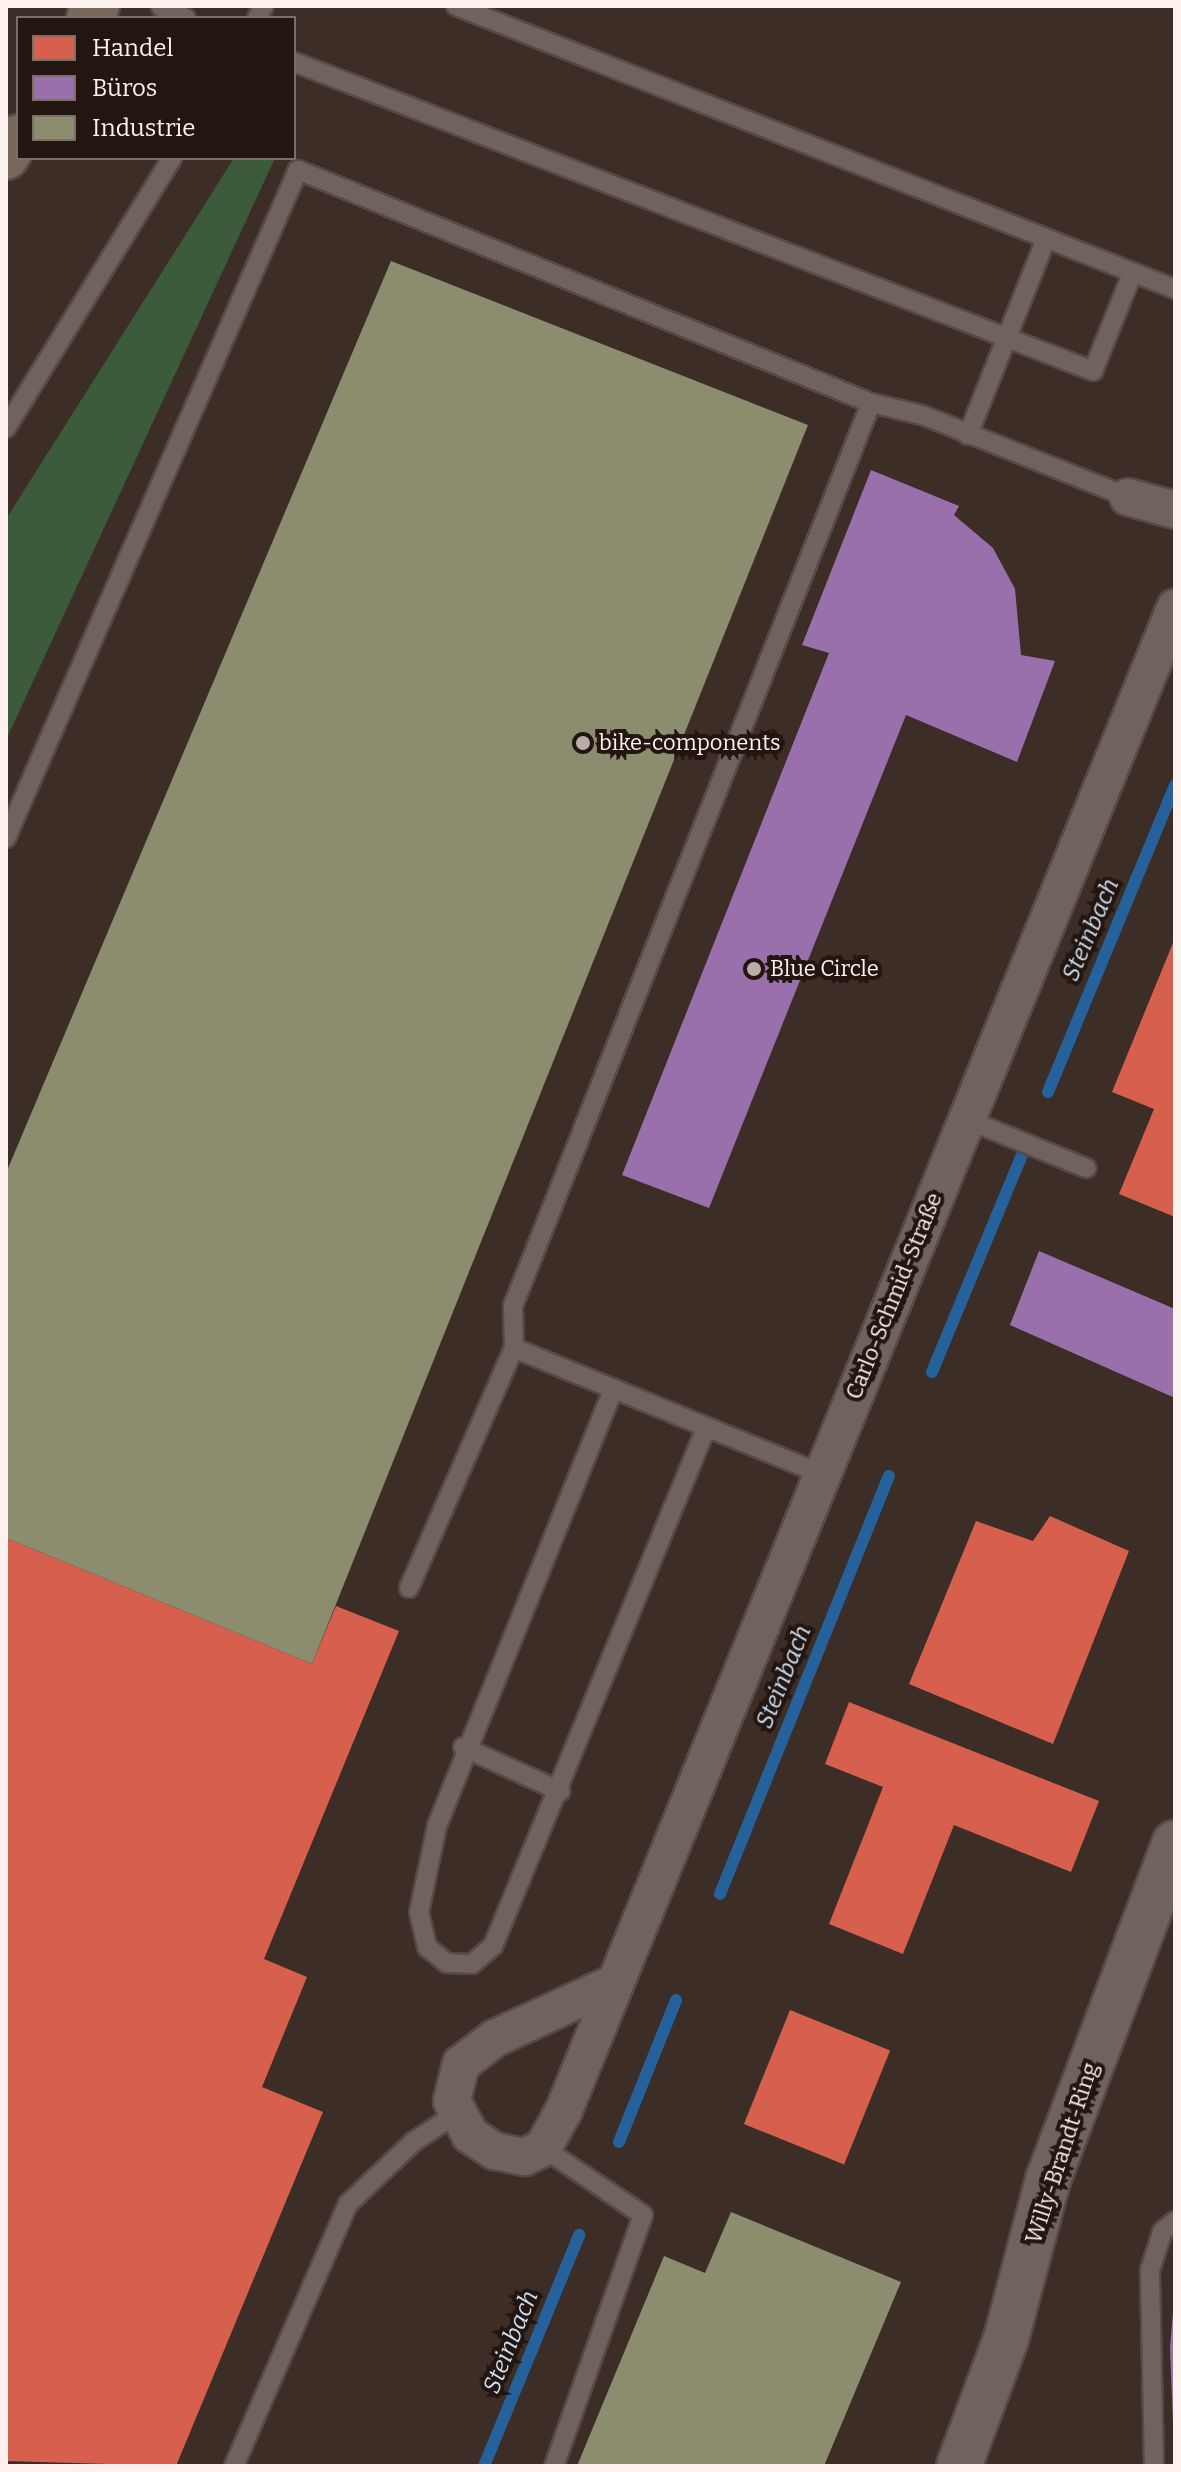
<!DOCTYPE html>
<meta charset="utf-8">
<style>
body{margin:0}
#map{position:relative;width:1181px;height:2472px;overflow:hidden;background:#3d2d27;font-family:Bitter,serif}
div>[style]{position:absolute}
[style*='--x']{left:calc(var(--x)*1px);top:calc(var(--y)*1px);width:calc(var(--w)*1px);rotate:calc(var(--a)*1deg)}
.green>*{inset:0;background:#3c5b3a}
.shops>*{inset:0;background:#d6604d;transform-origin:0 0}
.offices>*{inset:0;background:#9970ab}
.industry>*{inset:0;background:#8c8c6e}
.stream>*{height:12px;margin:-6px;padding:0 6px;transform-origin:6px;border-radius:6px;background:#25629c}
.roads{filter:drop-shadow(2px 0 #564a46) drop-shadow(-2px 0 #564a46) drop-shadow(0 2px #564a46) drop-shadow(0 -2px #564a46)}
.service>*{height:18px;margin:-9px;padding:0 9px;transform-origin:9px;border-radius:9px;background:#70635f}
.minor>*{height:36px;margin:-18px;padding:0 18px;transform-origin:18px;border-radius:18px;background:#70635f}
.tertiary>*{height:44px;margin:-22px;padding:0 22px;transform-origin:22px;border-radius:22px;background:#70635f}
.motorway>*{height:44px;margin:-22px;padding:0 22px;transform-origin:22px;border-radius:22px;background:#78675d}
.dots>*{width:22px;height:22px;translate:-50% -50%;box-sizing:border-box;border:4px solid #231611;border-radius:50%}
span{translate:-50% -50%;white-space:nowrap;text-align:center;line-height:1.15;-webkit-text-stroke:8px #231611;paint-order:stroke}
.poi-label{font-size:22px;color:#fdf1ed}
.left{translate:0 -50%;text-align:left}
.street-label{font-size:22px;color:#fdf1ed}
.water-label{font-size:24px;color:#cddef0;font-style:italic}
.frame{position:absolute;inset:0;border:8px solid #fdf1ed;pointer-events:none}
.legend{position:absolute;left:16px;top:16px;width:280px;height:144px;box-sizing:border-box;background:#231611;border:2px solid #7a6e69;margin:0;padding:10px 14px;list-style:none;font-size:24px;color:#fdf1ed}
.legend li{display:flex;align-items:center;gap:16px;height:40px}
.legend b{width:40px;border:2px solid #7a6e69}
</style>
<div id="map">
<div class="green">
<i style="clip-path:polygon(234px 158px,275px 158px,6px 740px,6px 519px)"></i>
</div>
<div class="shops">
<i style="clip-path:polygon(1175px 938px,1175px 1217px,1119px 1194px,1154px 1109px,1112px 1092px)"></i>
<i style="clip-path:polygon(1050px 1516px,1129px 1551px,1053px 1744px,909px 1684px,976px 1521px,1033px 1541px)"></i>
<i style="clip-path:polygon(6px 1538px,312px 1664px,336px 1606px,399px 1631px,264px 1959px,307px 1977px,262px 2087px,323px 2112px,176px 2466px,6px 2461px)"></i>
<i style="clip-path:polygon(849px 1702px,1099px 1801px,1071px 1872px,954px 1825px,903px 1954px,829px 1924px,883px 1787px,825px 1764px)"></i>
<i style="left:790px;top:2010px;width:108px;height:123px;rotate:22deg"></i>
</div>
<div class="offices">
<i style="clip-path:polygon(871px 470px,959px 506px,954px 515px,993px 548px,1015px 589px,1021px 655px,1055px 661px,1017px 762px,906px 715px,709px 1208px,622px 1175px,829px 653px,802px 645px)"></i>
<i style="clip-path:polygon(1039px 1251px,1175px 1309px,1175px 1398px,1010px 1325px)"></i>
<i style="clip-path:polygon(1173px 2312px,1175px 2312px,1173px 2423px,1170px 2348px)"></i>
</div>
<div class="industry">
<i style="clip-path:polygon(391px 261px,808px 425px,312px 1664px,6px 1538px,6px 1173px)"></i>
<i style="clip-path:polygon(731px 2212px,901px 2282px,824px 2466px,577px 2466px,664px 2256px,705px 2273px)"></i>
</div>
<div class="stream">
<i style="--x:1048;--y:1092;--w:332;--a:-67.5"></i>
<i style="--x:932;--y:1372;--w:238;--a:-67.5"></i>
<i style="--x:720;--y:1894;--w:451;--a:-68"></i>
<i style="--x:619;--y:2142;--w:153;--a:-68.1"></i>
<i style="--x:484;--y:2466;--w:250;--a:-67.6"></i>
</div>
<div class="roads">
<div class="service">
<i style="--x:456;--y:6;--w:773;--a:21.48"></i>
<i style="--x:161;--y:7;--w:27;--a:24"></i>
<i style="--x:257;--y:18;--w:14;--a:-60"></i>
<i style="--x:294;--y:62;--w:857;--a:21.14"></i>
<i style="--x:1093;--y:371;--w:105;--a:-68.1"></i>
<i style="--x:6;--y:428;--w:317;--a:-58.4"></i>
<i style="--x:968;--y:435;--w:211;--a:-68.3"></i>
<i style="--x:6;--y:838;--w:729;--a:-66.39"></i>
<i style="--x:298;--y:170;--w:619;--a:22.13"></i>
<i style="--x:871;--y:403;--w:52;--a:13.2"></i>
<i style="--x:922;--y:415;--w:222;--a:21.7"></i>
<i style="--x:966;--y:1119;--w:130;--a:22.2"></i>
<i style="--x:514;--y:1348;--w:332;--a:22.3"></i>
<i style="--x:613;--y:1390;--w:470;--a:112"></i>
<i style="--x:437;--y:1826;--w:88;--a:101.8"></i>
<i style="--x:419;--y:1912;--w:36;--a:77"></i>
<i style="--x:427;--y:1947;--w:26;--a:39"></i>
<i style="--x:447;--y:1963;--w:25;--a:2"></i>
<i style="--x:472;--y:1964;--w:28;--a:-41"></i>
<i style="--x:493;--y:1946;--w:560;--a:-67.65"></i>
<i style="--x:409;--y:1588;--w:262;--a:-66.4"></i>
<i style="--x:514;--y:1348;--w:42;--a:-91.4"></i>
<i style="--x:513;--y:1306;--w:971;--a:-68.37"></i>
<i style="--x:463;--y:1747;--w:107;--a:24.4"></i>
<i style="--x:543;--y:2148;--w:120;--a:33.8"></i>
<i style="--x:643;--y:2215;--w:266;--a:109.5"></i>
<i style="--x:234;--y:2466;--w:286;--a:-66.5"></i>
<i style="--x:348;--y:2204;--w:90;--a:-43.6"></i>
<i style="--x:413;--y:2142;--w:51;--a:-33.1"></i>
<i style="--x:1154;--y:2466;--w:196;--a:-91.2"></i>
<i style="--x:1150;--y:2270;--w:40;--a:-72"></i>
<i style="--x:1162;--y:2232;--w:17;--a:-40"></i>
</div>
<div class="minor">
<i style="--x:1128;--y:497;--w:49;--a:15.5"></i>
<i style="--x:612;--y:1984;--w:129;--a:155.2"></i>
<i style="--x:495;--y:2038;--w:43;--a:142.6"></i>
<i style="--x:461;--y:2064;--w:38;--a:104"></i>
<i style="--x:452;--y:2101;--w:38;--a:62"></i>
<i style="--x:470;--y:2135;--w:30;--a:33"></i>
<i style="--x:495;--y:2151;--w:30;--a:12"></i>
<i style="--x:524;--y:2157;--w:21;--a:-25"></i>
<i style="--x:543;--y:2148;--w:43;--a:-61.1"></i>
<i style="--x:564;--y:2110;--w:1622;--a:-67.86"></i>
</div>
<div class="tertiary">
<i style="--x:959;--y:2466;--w:135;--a:-69.7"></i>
<i style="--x:1006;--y:2339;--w:164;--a:-75.2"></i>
<i style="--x:1048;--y:2180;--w:360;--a:-69.4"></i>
</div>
<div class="motorway">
<i style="--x:89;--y:18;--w:14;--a:-56"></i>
<i style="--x:6;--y:157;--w:23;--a:-59"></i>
</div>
</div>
<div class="dots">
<i style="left:583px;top:743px;background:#baaca8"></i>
<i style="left:754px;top:969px;background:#baaca8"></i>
</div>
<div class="poi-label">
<span class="left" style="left:599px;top:743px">bike-components</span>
<span class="left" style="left:770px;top:969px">Blue Circle</span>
</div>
<div class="street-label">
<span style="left:894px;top:1296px;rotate:-68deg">Carlo-Schmid-Straße</span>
<span style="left:1062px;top:2153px;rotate:-72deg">Willy-Brandt-Ring</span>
</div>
<div class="water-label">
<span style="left:1091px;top:930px;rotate:-67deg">Steinbach</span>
<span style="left:784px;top:1677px;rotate:-68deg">Steinbach</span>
<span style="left:511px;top:2342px;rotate:-68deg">Steinbach</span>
</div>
<div class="frame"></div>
<ul class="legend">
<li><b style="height:22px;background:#d6604d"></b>Handel</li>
<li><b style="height:22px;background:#9970ab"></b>Büros</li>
<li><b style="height:22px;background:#8c8c6e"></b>Industrie</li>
</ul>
</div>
